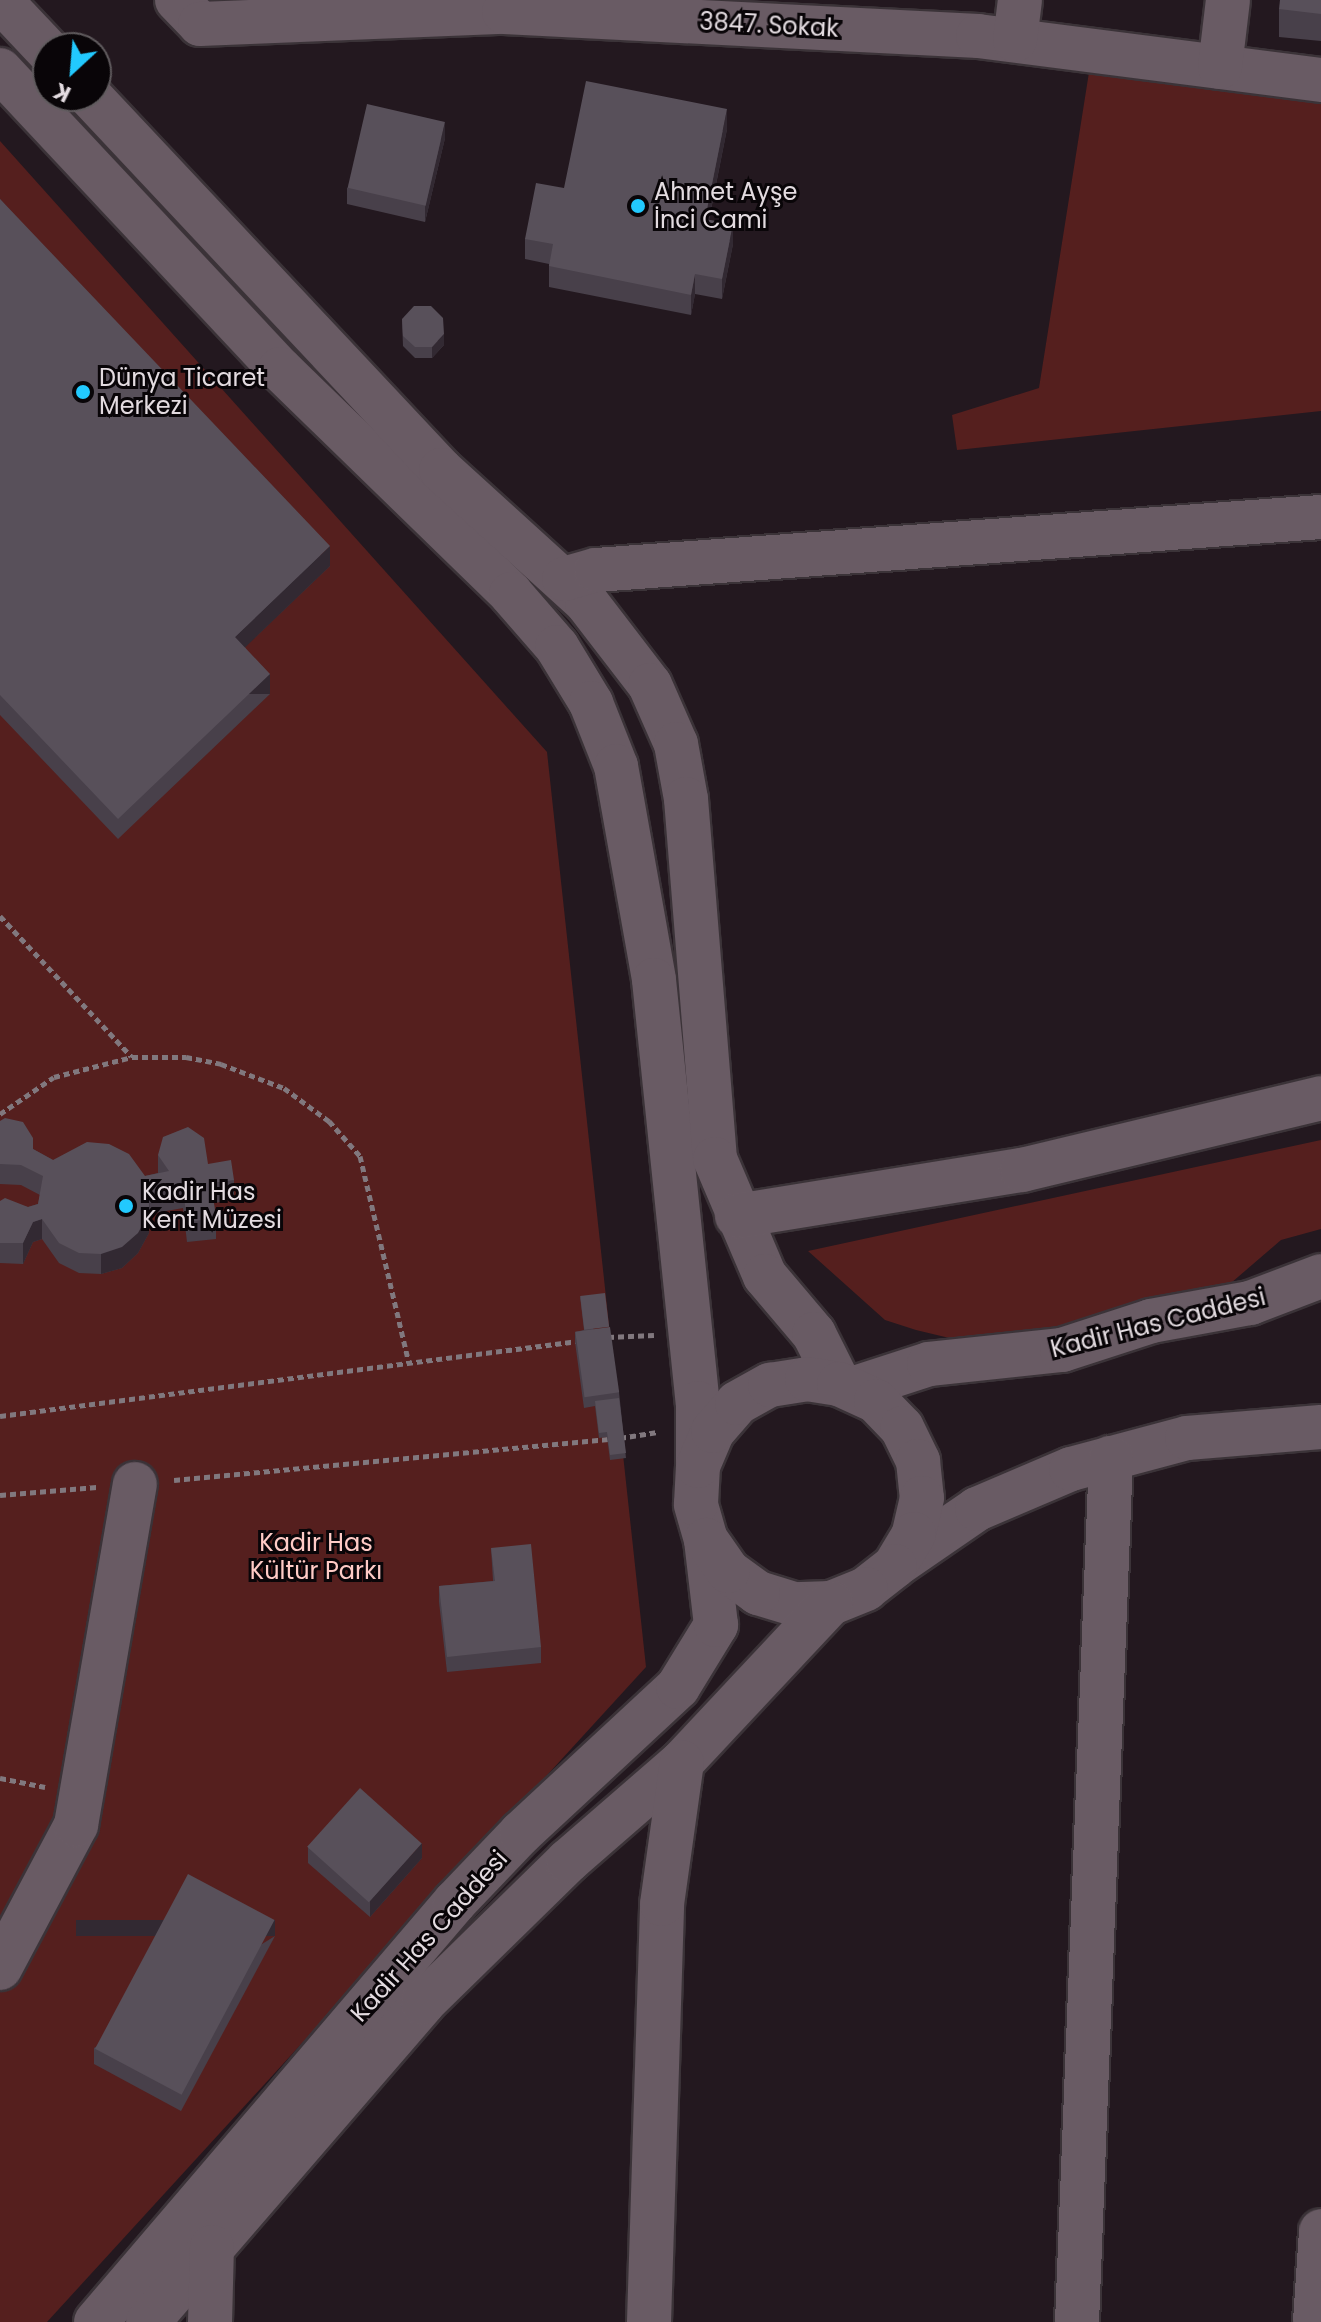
<!DOCTYPE html>
<meta charset="utf-8">
<style>
body{margin:0}
#map{position:relative;width:1321px;height:2322px;overflow:hidden;background:#23181f;font-family:Poppins,sans-serif}
div>[style]{position:absolute}
[style*='--x']{left:calc(var(--x)*1px);top:calc(var(--y)*1px);width:calc(var(--w)*1px);rotate:calc(var(--a)*1deg)}
.green>*{inset:0;background:#551f1e}
.path>*{height:5px;margin-top:-2.5px;transform-origin:0;background:repeating-linear-gradient(90deg,#81787e 0 6px,transparent 0 10px)}
.roads{filter:drop-shadow(2px 0 #3b3338) drop-shadow(-2px 0 #3b3338) drop-shadow(0 2px #3b3338) drop-shadow(0 -2px #3b3338)}
.minor>*{height:44px;margin:-22px;padding:0 22px;transform-origin:22px;border-radius:22px;background:#695b64}
.wall>*{inset:0;background:#48404a}
.shaded-wall>*{inset:0;background:#322932;transform-origin:0 0}
.building>*{inset:0;background:#58505a;transform-origin:0 0}
.dots>*{width:22px;height:22px;translate:-50% -50%;box-sizing:border-box;border:4px solid #090508;border-radius:50%}
span{translate:-50% -50%;white-space:nowrap;text-align:center;line-height:1.15;-webkit-text-stroke:6px #090508;paint-order:stroke}
.street-label{font-size:24px;color:#e3dbe0}
.poi-label{font-size:24px;color:#e3dbe0}
.left{translate:0 -50%;text-align:left}
.park-label{font-size:24px;color:#ffcbc6}
.north{position:absolute;left:32px;top:32px;width:80px;height:80px;box-sizing:border-box;background:#090508;border:2px solid #605b5e;border-radius:50%;rotate:206deg;font-size:22px;font-weight:700;line-height:32px;text-align:center;color:#e3dbe0}
.north::after{content:'';display:block;margin:auto;width:28px;height:36px;background:#22c9fe;clip-path:polygon(50% 0,100% 100%,50% 72%,0 100%)}
</style>
<div id="map">
<div class="green">
<i style="clip-path:polygon(1090px 66px,1321px 104px,1321px 411px,957px 450px,952px 415px,1039px 388px)"></i>
<i style="clip-path:polygon(0 141px,547px 752px,646px 1667px,47px 2322px,0 2322px)"></i>
<i style="clip-path:polygon(1321px 1140px,1321px 1229px,1281px 1240px,1224px 1289px,1088px 1324px,966px 1342px,916px 1330px,885px 1320px,808px 1251px)"></i>
</div>
<div class="path">
<i style="--x:0;--y:916;--w:192;--a:46.9"></i>
<i style="--x:0;--y:1114;--w:65;--a:-34.4"></i>
<i style="--x:54;--y:1077;--w:81;--a:-14.4"></i>
<i style="--x:132;--y:1057;--w:54;--a:0"></i>
<i style="--x:186;--y:1057;--w:36;--a:11"></i>
<i style="--x:221;--y:1064;--w:67;--a:20.9"></i>
<i style="--x:284;--y:1088;--w:56;--a:36.3"></i>
<i style="--x:329;--y:1121;--w:47;--a:48.5"></i>
<i style="--x:360;--y:1156;--w:213;--a:76.7"></i>
<i style="--x:608;--y:1337;--w:46;--a:-2.5"></i>
<i style="--x:0;--y:1416;--w:583;--a:-7.39"></i>
<i style="--x:620;--y:1438;--w:38;--a:-9"></i>
<i style="--x:174;--y:1480;--w:439;--a:-5.4"></i>
<i style="--x:0;--y:1495;--w:97;--a:-4.7"></i>
<i style="--x:0;--y:1778;--w:46;--a:11.3"></i>
</div>
<div class="roads">
<div class="minor">
<i style="--x:0;--y:0;--w:70;--a:46.7"></i>
<i style="--x:177;--y:0;--w:33;--a:46"></i>
<i style="--x:200;--y:24;--w:304;--a:-2.3"></i>
<i style="--x:504;--y:12;--w:475;--a:2.9"></i>
<i style="--x:978;--y:36;--w:346;--a:7.3"></i>
<i style="--x:1015;--y:40;--w:40;--a:-82.9"></i>
<i style="--x:1220;--y:67;--w:67;--a:-83.2"></i>
<i style="--x:0;--y:70;--w:410;--a:46.9"></i>
<i style="--x:280;--y:369;--w:322;--a:44.2"></i>
<i style="--x:511;--y:594;--w:70;--a:49"></i>
<i style="--x:557;--y:647;--w:66;--a:58.7"></i>
<i style="--x:591;--y:703;--w:68;--a:68.4"></i>
<i style="--x:616;--y:766;--w:217;--a:79.9"></i>
<i style="--x:654;--y:980;--w:425;--a:84.1"></i>
<i style="--x:698;--y:1403;--w:59;--a:90"></i>
<i style="--x:90;--y:96;--w:513;--a:46.82"></i>
<i style="--x:441;--y:470;--w:197;--a:42.3"></i>
<i style="--x:587;--y:603;--w:103;--a:52.5"></i>
<i style="--x:650;--y:685;--w:64;--a:66.2"></i>
<i style="--x:676;--y:744;--w:56;--a:79.7"></i>
<i style="--x:686;--y:799;--w:361;--a:85.4"></i>
<i style="--x:715;--y:1159;--w:127;--a:66.9"></i>
<i style="--x:765;--y:1276;--w:76;--a:49.8"></i>
<i style="--x:814;--y:1334;--w:56;--a:63.4"></i>
<i style="--x:564;--y:579;--w:33;--a:-16"></i>
<i style="--x:596;--y:570;--w:727;--a:-4.18"></i>
<i style="--x:737;--y:1216;--w:289;--a:-9.2"></i>
<i style="--x:1022;--y:1170;--w:308;--a:-13.5"></i>
<i style="--x:852;--y:1389;--w:81;--a:-18"></i>
<i style="--x:929;--y:1364;--w:134;--a:-6"></i>
<i style="--x:1062;--y:1350;--w:94;--a:-18"></i>
<i style="--x:1151;--y:1321;--w:101;--a:-10.3"></i>
<i style="--x:1250;--y:1303;--w:76;--a:-20.8"></i>
<i style="--x:897;--y:1564;--w:97;--a:-34.5"></i>
<i style="--x:977;--y:1509;--w:102;--a:-23.1"></i>
<i style="--x:1071;--y:1469;--w:120;--a:-15"></i>
<i style="--x:1187;--y:1438;--w:134;--a:-4.7"></i>
<i style="--x:0;--y:1968;--w:162;--a:-62"></i>
<i style="--x:76;--y:1825;--w:346;--a:-80.2"></i>
<i style="--x:96;--y:2322;--w:553;--a:-49.48"></i>
<i style="--x:455;--y:1902;--w:95;--a:-46.3"></i>
<i style="--x:521;--y:1833;--w:214;--a:-42.9"></i>
<i style="--x:678;--y:1687;--w:73;--a:-58.5"></i>
<i style="--x:716;--y:1625;--w:86;--a:-96.7"></i>
<i style="--x:706;--y:1540;--w:37;--a:-106"></i>
<i style="--x:696;--y:1504;--w:38;--a:-87"></i>
<i style="--x:698;--y:1466;--w:38;--a:-67"></i>
<i style="--x:713;--y:1431;--w:37;--a:-49"></i>
<i style="--x:737;--y:1403;--w:38;--a:-29"></i>
<i style="--x:770;--y:1385;--w:37;--a:-9"></i>
<i style="--x:807;--y:1379;--w:32;--a:9"></i>
<i style="--x:839;--y:1384;--w:41;--a:24.7"></i>
<i style="--x:876;--y:1401;--w:37;--a:46"></i>
<i style="--x:902;--y:1428;--w:37;--a:64"></i>
<i style="--x:918;--y:1461;--w:37;--a:84"></i>
<i style="--x:922;--y:1498;--w:37;--a:103"></i>
<i style="--x:914;--y:1534;--w:37;--a:121"></i>
<i style="--x:895;--y:1566;--w:37;--a:142"></i>
<i style="--x:866;--y:1589;--w:38;--a:158"></i>
<i style="--x:831;--y:1603;--w:37;--a:178"></i>
<i style="--x:794;--y:1604;--w:38;--a:-163"></i>
<i style="--x:758;--y:1593;--w:37;--a:-144"></i>
<i style="--x:728;--y:1571;--w:38;--a:-125"></i>
<i style="--x:148;--y:2322;--w:421;--a:-49.2"></i>
<i style="--x:423;--y:2003;--w:203;--a:-44.4"></i>
<i style="--x:568;--y:1861;--w:151;--a:-41"></i>
<i style="--x:682;--y:1762;--w:218;--a:-46.9"></i>
<i style="--x:210;--y:2322;--w:75;--a:-88.5"></i>
<i style="--x:649;--y:2322;--w:418;--a:-88.2"></i>
<i style="--x:662;--y:1904;--w:143;--a:-82"></i>
<i style="--x:1077;--y:2322;--w:865;--a:-87.75"></i>
<i style="--x:1315;--y:2322;--w:91;--a:-86.2"></i>
</div>
</div>
<div class="wall">
<i style="clip-path:polygon(1321px 0,1321px 41px,1279px 37px,1279px 9px)"></i>
<i style="clip-path:polygon(727px 129px,709px 220px,733px 244px,722px 299px,695px 294px,691px 315px,549px 287px,549px 264px,525px 259px,525px 239px,564px 188px)"></i>
<i style="clip-path:polygon(445px 138px,425px 222px,347px 204px,347px 188px)"></i>
<i style="clip-path:polygon(0 199px,330px 566px,245px 647px,270px 694px,118px 839px,0 715px)"></i>
<i style="clip-path:polygon(402px 319px,444px 345px,432px 358px,415px 358px,403px 346px)"></i>
<i style="clip-path:polygon(0 1121px,33px 1149px,53px 1160px,145px 1176px,158px 1173px,158px 1155px,208px 1164px,234px 1180px,234px 1200px,214px 1203px,216px 1218px,216px 1239px,187px 1242px,183px 1208px,150px 1214px,149px 1233px,138px 1253px,122px 1268px,101px 1274px,79px 1273px,59px 1263px,42px 1239px,33px 1242px,23px 1264px,0 1263px,0 1201px,28px 1207px,38px 1204px,40px 1195px,21px 1185px,0 1184px)"></i>
<i style="clip-path:polygon(580px 1296px,619px 1392px,626px 1458px,610px 1460px,607px 1437px,599px 1438px,595px 1406px,584px 1408px,575px 1342px,575px 1332px,584px 1330px)"></i>
<i style="clip-path:polygon(491px 1548px,541px 1647px,541px 1663px,447px 1672px,439px 1602px,439px 1586px,493px 1581px)"></i>
<i style="clip-path:polygon(308px 1847px,422px 1858px,370px 1917px,308px 1863px)"></i>
<i style="clip-path:polygon(275px 1936px,181px 2111px,94px 2064px,94px 2048px)"></i>
</div>
<div class="shaded-wall">
<i style="clip-path:polygon(727px 109px,727px 129px,705px 239px,705px 219px)"></i>
<i style="clip-path:polygon(445px 122px,445px 138px,425px 222px,425px 207px)"></i>
<i style="clip-path:polygon(733px 224px,733px 244px,722px 299px,722px 279px)"></i>
<i style="clip-path:polygon(695px 274px,695px 294px,691px 315px,691px 295px)"></i>
<i style="clip-path:polygon(444px 334px,444px 345px,432px 358px,432px 347px)"></i>
<i style="clip-path:polygon(330px 546px,330px 566px,235px 657px,235px 637px)"></i>
<i style="left:270px;top:674px;width:20px;height:210px;rotate:90deg"></i>
<i style="clip-path:polygon(150px 1194px,149px 1233px,138px 1253px,122px 1268px,101px 1274px,101px 1254px)"></i>
<i style="clip-path:polygon(42px 1219px,42px 1239px,33px 1242px,23px 1264px,23px 1243px,33px 1222px)"></i>
<i style="clip-path:polygon(422px 1843px,422px 1858px,370px 1917px,370px 1901px)"></i>
<i style="left:275px;top:1920px;width:16px;height:199px;rotate:90deg"></i>
</div>
<div class="building">
<i style="clip-path:polygon(1280px 0,1321px 0,1321px 14px,1279px 9px)"></i>
<i style="clip-path:polygon(586px 81px,727px 109px,705px 219px,733px 224px,722px 279px,695px 274px,691px 295px,549px 266px,553px 244px,525px 239px,536px 183px,564px 188px)"></i>
<i style="left:367px;top:104px;width:80px;height:86px;rotate:13deg"></i>
<i style="clip-path:polygon(0 199px,330px 546px,235px 637px,270px 674px,118px 819px,0 695px)"></i>
<i style="clip-path:polygon(414px 306px,431px 306px,443px 318px,444px 334px,432px 347px,415px 347px,403px 336px,402px 319px)"></i>
<i style="clip-path:polygon(5px 1118px,23px 1122px,33px 1138px,33px 1149px,53px 1160px,87px 1142px,109px 1144px,129px 1154px,145px 1176px,169px 1171px,158px 1155px,163px 1137px,188px 1127px,204px 1138px,208px 1164px,231px 1160px,234px 1180px,211px 1183px,216px 1218px,187px 1222px,183px 1188px,150px 1194px,149px 1213px,138px 1233px,122px 1247px,101px 1254px,79px 1253px,59px 1243px,42px 1219px,33px 1222px,23px 1243px,0 1243px,0 1201px,5px 1198px,28px 1207px,38px 1204px,43px 1176px,21px 1165px,0 1164px,0 1121px)"></i>
<i style="left:605px;top:1293px;width:34px;height:25px;rotate:83deg"></i>
<i style="left:610px;top:1327px;width:66px;height:35px;rotate:82deg"></i>
<i style="clip-path:polygon(619px 1398px,626px 1453px,610px 1455px,607px 1432px,599px 1433px,595px 1401px)"></i>
<i style="clip-path:polygon(531px 1544px,541px 1647px,447px 1657px,439px 1586px,495px 1581px,491px 1548px)"></i>
<i style="left:360px;top:1788px;width:83px;height:79px;rotate:42deg"></i>
<i style="left:188px;top:1874px;width:98px;height:198px;rotate:28deg"></i>
</div>
<div class="dots">
<i style="left:638px;top:206px;background:#22c9fe"></i>
<i style="left:83px;top:392px;background:#22c9fe"></i>
<i style="left:126px;top:1206px;background:#22c9fe"></i>
</div>
<div class="street-label">
<span style="left:769px;top:25px;rotate:3deg">3847. Sokak</span>
<span style="left:1158px;top:1323px;rotate:-14deg">Kadir Has Caddesi</span>
<span style="left:429px;top:1936px;rotate:-48deg">Kadir Has Caddesi</span>
</div>
<div class="poi-label">
<span class="left" style="left:654px;top:206px">Ahmet Ayşe<br>İnci Cami</span>
<span class="left" style="left:99px;top:392px">Dünya Ticaret<br>Merkezi</span>
<span class="left" style="left:142px;top:1206px">Kadir Has<br>Kent Müzesi</span>
</div>
<div class="park-label">
<span style="left:316px;top:1557px">Kadir Has<br>Kültür Parkı</span>
</div>
<div class="north">K</div>
</div>
